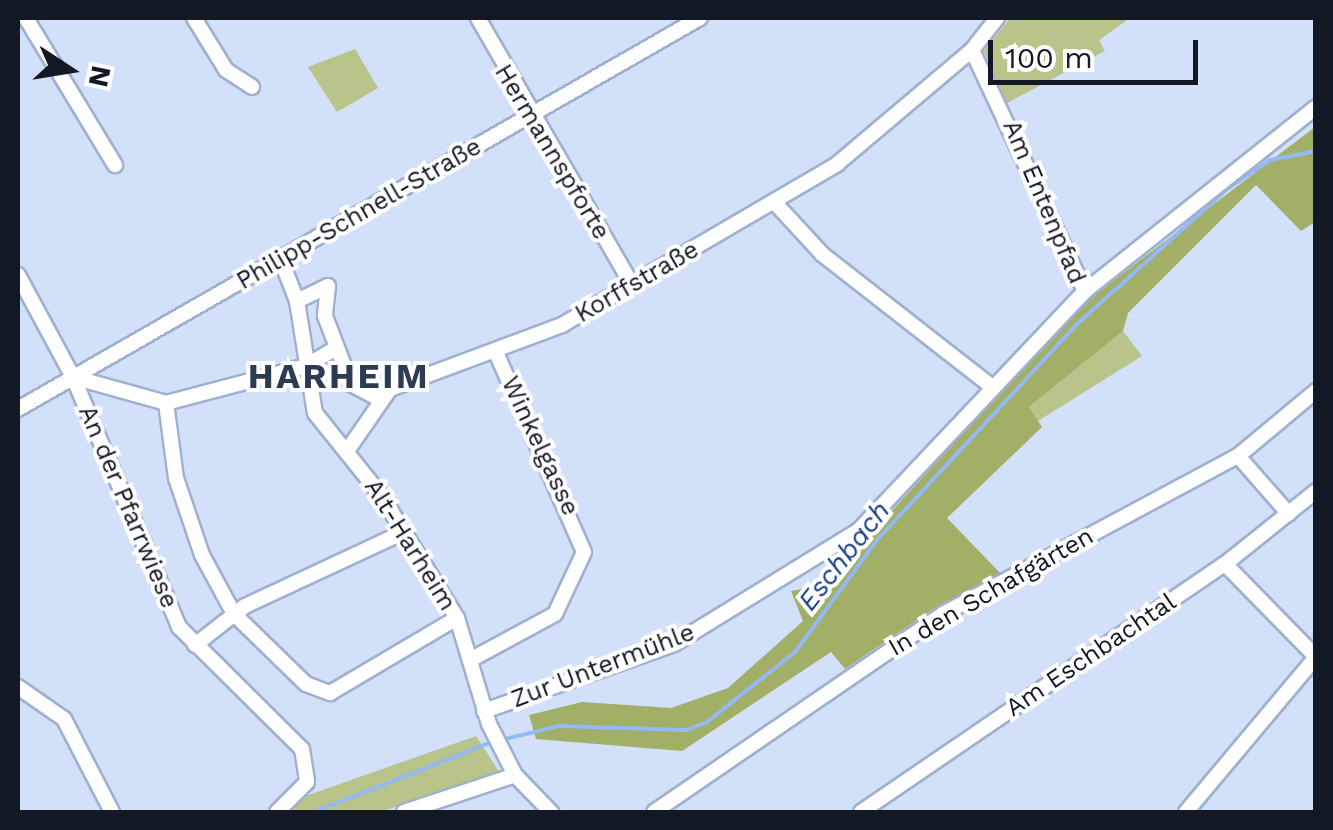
<!DOCTYPE html>
<meta charset="utf-8">
<style>
body{margin:0}
#map{position:relative;width:1333px;height:830px;overflow:hidden;background:#d2e0f9;font-family:"Work Sans",sans-serif}
div>[style]{position:absolute}
[style*='--x']{left:calc(var(--x)*1px);top:calc(var(--y)*1px);width:calc(var(--w)*1px);rotate:calc(var(--a)*1deg)}
.green>*{inset:0;background:#b9c48a}
.forest>*{inset:0;background:#a2af66}
.stream>*{height:4px;margin:-2px;padding:0 2px;transform-origin:2px;border-radius:2px;background:#95b8f7}
.roads{filter:drop-shadow(2px 0 #a0b1cf) drop-shadow(-2px 0 #a0b1cf) drop-shadow(0 2px #a0b1cf) drop-shadow(0 -2px #a0b1cf)}
.street>*{height:14px;margin:-7px;padding:0 7px;transform-origin:7px;border-radius:7px;background:#fff}
span{translate:-50% -50%;white-space:nowrap;text-align:center;line-height:1.15;-webkit-text-stroke:8px #fff;paint-order:stroke}
.street-label{font-size:25px;color:#131924}
.water-label{font-size:28px;color:#194087;font-style:italic}
.district-label{font-size:35px;color:#2c3a52;font-weight:700;letter-spacing:2.5px}
.frame{position:absolute;inset:0;border:20px solid #131924;pointer-events:none}
.north{position:absolute;left:20px;top:20px;width:100px;height:100px;-webkit-text-stroke:8px #fff;paint-order:stroke;rotate:102deg;font-size:28px;font-weight:700;line-height:40px;text-align:center;color:#131924}
.north::after{content:'';display:block;margin:auto;width:35px;height:45px;background:#131924;clip-path:polygon(50% 0,100% 100%,50% 72%,0 100%)}
.scale{position:absolute;left:988px;top:40px;width:210px;height:45px;box-sizing:border-box;border:5px solid #131924;border-top:0;padding-left:12px;font-size:30px;line-height:35px;white-space:nowrap;color:#131924;-webkit-text-stroke:8px #fff;paint-order:stroke}
</style>
<div id="map">
<div class="green">
<i style="clip-path:polygon(1010px 18px,1130px 18px,1099px 40px,1105px 51px,1007px 103px,984px 51px)"></i>
<i style="clip-path:polygon(355px 49px,378px 88px,337px 112px,308px 67px)"></i>
<i style="clip-path:polygon(1123px 331px,1142px 356px,1038px 421px,1029px 407px)"></i>
<i style="clip-path:polygon(476px 736px,500px 773px,380px 812px,283px 812px,300px 798px)"></i>
</div>
<div class="forest">
<i style="clip-path:polygon(1315px 127px,1315px 222px,1301px 231px,1256px 185px,1128px 313px,1123px 331px,1029px 407px,1042px 427px,947px 518px,1003px 576px,939px 605px,845px 669px,831px 652px,682px 751px,536px 739px,529px 715px,582px 702px,671px 708px,728px 688px,803px 621px,791px 591px,823px 585px,1084px 303px)"></i>
</div>
<div class="stream">
<i style="--x:501;--y:740;--w:60;--a:-13.6"></i>
<i style="--x:559;--y:726;--w:128;--a:1.8"></i>
<i style="--x:687;--y:730;--w:22;--a:-22"></i>
<i style="--x:707;--y:722;--w:112;--a:-38.5"></i>
<i style="--x:795;--y:652;--w:139;--a:-53.8"></i>
<i style="--x:877;--y:540;--w:293;--a:-47.2"></i>
<i style="--x:1076;--y:325;--w:203;--a:-42"></i>
<i style="--x:1227;--y:189;--w:52;--a:-34"></i>
<i style="--x:1270;--y:160;--w:47;--a:-11.1"></i>
<i style="--x:314;--y:812;--w:191;--a:-21.5"></i>
</div>
<div class="roads">
<div class="street">
<i style="--x:26;--y:18;--w:172;--a:58.8"></i>
<i style="--x:194;--y:18;--w:61;--a:58.4"></i>
<i style="--x:226;--y:70;--w:31;--a:33"></i>
<i style="--x:478;--y:18;--w:308;--a:60"></i>
<i style="--x:972;--y:50;--w:266;--a:64.9"></i>
<i style="--x:775;--y:203;--w:69;--a:47.3"></i>
<i style="--x:822;--y:254;--w:216;--a:38"></i>
<i style="--x:281;--y:260;--w:44;--a:68.7"></i>
<i style="--x:297;--y:301;--w:113;--a:80.9"></i>
<i style="--x:315;--y:413;--w:105;--a:51.2"></i>
<i style="--x:381;--y:495;--w:145;--a:58.3"></i>
<i style="--x:457;--y:618;--w:111;--a:73.2"></i>
<i style="--x:489;--y:724;--w:57;--a:63"></i>
<i style="--x:515;--y:775;--w:52;--a:45.8"></i>
<i style="--x:18;--y:275;--w:116;--a:61.7"></i>
<i style="--x:73;--y:377;--w:272;--a:67"></i>
<i style="--x:179;--y:627;--w:173;--a:44.8"></i>
<i style="--x:302;--y:749;--w:33;--a:81"></i>
<i style="--x:307;--y:782;--w:42;--a:135"></i>
<i style="--x:297;--y:301;--w:34;--a:-26"></i>
<i style="--x:328;--y:286;--w:30;--a:96"></i>
<i style="--x:325;--y:316;--w:73;--a:69.1"></i>
<i style="--x:351;--y:384;--w:30;--a:28"></i>
<i style="--x:73;--y:377;--w:97;--a:15.6"></i>
<i style="--x:166;--y:403;--w:145;--a:-14.8"></i>
<i style="--x:306;--y:366;--w:35;--a:-31"></i>
<i style="--x:166;--y:403;--w:76;--a:82.4"></i>
<i style="--x:176;--y:478;--w:81;--a:71.3"></i>
<i style="--x:202;--y:555;--w:67;--a:61.5"></i>
<i style="--x:234;--y:614;--w:100;--a:44.2"></i>
<i style="--x:306;--y:684;--w:26;--a:21"></i>
<i style="--x:330;--y:693;--w:147;--a:-30.6"></i>
<i style="--x:18;--y:409;--w:786;--a:-29.83"></i>
<i style="--x:347;--y:451;--w:75;--a:-55.3"></i>
<i style="--x:390;--y:389;--w:184;--a:-20.4"></i>
<i style="--x:562;--y:325;--w:319;--a:-30.3"></i>
<i style="--x:837;--y:164;--w:177;--a:-40.2"></i>
<i style="--x:972;--y:50;--w:41;--a:-52"></i>
<i style="--x:1238;--y:456;--w:77;--a:48.7"></i>
<i style="--x:1225;--y:564;--w:130;--a:45.6"></i>
<i style="--x:195;--y:645;--w:63;--a:-38"></i>
<i style="--x:245;--y:606;--w:175;--a:-25"></i>
<i style="--x:470;--y:660;--w:97;--a:-28.4"></i>
<i style="--x:555;--y:614;--w:68;--a:-64.9"></i>
<i style="--x:584;--y:552;--w:215;--a:-113.8"></i>
<i style="--x:18;--y:687;--w:56;--a:34.8"></i>
<i style="--x:64;--y:719;--w:105;--a:62.7"></i>
<i style="--x:484;--y:711;--w:201;--a:-19.4"></i>
<i style="--x:674;--y:644;--w:217;--a:-31.6"></i>
<i style="--x:859;--y:530;--w:329;--a:-46.6"></i>
<i style="--x:1085;--y:291;--w:295;--a:-38.5"></i>
<i style="--x:404;--y:812;--w:117;--a:-18.4"></i>
<i style="--x:654;--y:812;--w:350;--a:-34.4"></i>
<i style="--x:943;--y:614;--w:335;--a:-28.2"></i>
<i style="--x:1238;--y:456;--w:102;--a:-39.8"></i>
<i style="--x:861;--y:812;--w:440;--a:-34.3"></i>
<i style="--x:1225;--y:564;--w:117;--a:-38.7"></i>
<i style="--x:1186;--y:812;--w:202;--a:-50"></i>
</div>
</div>
<div class="street-label">
<span style="left:552px;top:152px;rotate:59deg">Hermannspforte</span>
<span style="left:1044px;top:202px;rotate:67deg">Am Entenpfad</span>
<span style="left:359px;top:214px;rotate:-30deg">Philipp-Schnell-Straße</span>
<span style="left:637px;top:282px;rotate:-30deg">Korffstraße</span>
<span style="left:540px;top:446px;rotate:65deg">Winkelgasse</span>
<span style="left:128px;top:507px;rotate:67deg">An der Pfarrwiese</span>
<span style="left:410px;top:545px;rotate:58deg">Alt-Harheim</span>
<span style="left:991px;top:592px;rotate:-30deg">In den Schafgärten</span>
<span style="left:1091px;top:655px;rotate:-34deg">Am Eschbachtal</span>
<span style="left:603px;top:666px;rotate:-21deg">Zur Untermühle</span>
</div>
<div class="water-label">
<span style="left:844px;top:556px;rotate:-52deg">Eschbach</span>
</div>
<div class="district-label">
<span style="left:339px;top:376px">HARHEIM</span>
</div>
<div class="frame"></div>
<div class="north">N</div>
<div class="scale">100 m</div>
</div>
